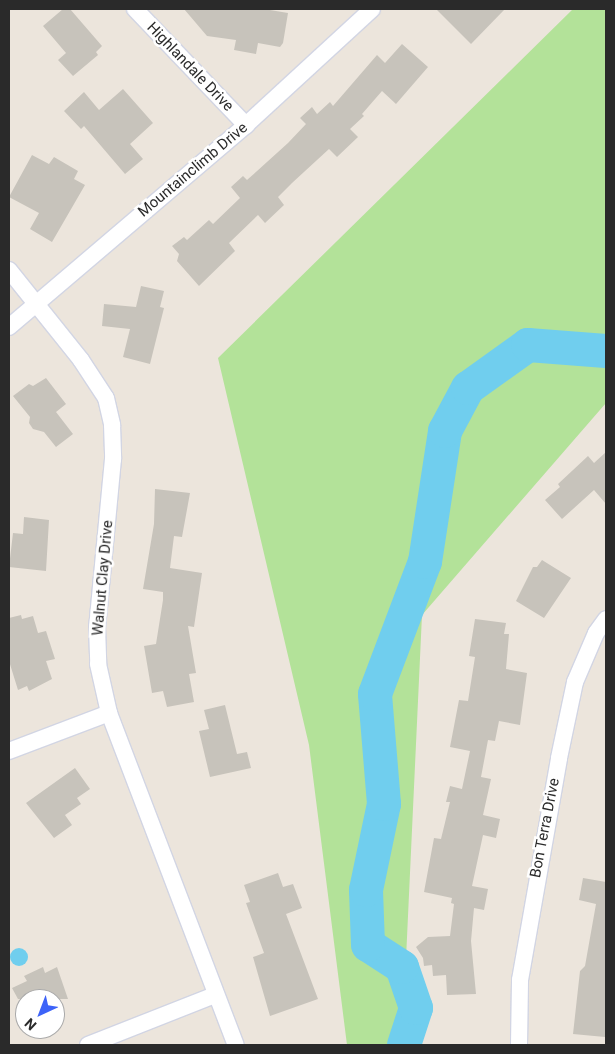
<!DOCTYPE html>
<style>
body{margin:0}
#map{position:relative;width:615px;height:1054px;overflow:hidden;background:#ece5dc;font-family:Roboto,sans-serif}
div>[style]{position:absolute}
[style*='--x']{left:calc(var(--x)*1px);top:calc(var(--y)*1px);width:calc(var(--w)*1px);rotate:calc(var(--a)*1deg)}
.green>*{inset:0;background:#b3e299}
.water>*{inset:0;background:#70ceee}
.round{border-radius:50%}
.river>*{height:34px;margin:-17px;padding:0 17px;transform-origin:17px;border-radius:17px;background:#70ceee}
.building>*{inset:0;background:#c7c3bb}
.roads{filter:drop-shadow(1px 0 #d2d5e3) drop-shadow(-1px 0 #d2d5e3) drop-shadow(0 1px #d2d5e3) drop-shadow(0 -1px #d2d5e3)}
.street>*{height:16px;margin:-8px;padding:0 8px;transform-origin:8px;border-radius:8px;background:#fff}
span{translate:-50% -50%;white-space:nowrap;text-align:center;line-height:1.15;-webkit-text-stroke:5px #fff;paint-order:stroke}
.street-label{font-size:15px;color:#2a2a2a}
.frame{position:absolute;inset:0;border:10px solid #2a2a2a;pointer-events:none}
.north{position:absolute;left:15px;top:989px;width:50px;height:50px;box-sizing:border-box;background:#fff;border:1px solid #aaa;border-radius:50%;rotate:223deg;font-size:14px;font-weight:700;line-height:20px;text-align:center;color:#2a2a2a}
.north::after{content:'';display:block;margin:auto;width:18px;height:22px;background:#3d63f8;clip-path:polygon(50% 0,100% 100%,50% 72%,0 100%)}
</style>
<div id="map">
<div class="green">
<i style="clip-path:polygon(573px 9px,606px 9px,606px 403px,422px 615px,402px 1045px,347px 1045px,309px 745px,218px 358px)"></i>
</div>
<div class="water">
<i class="round" style="left:10px;top:948px;width:18px;height:18px"></i>
</div>
<div class="river">
<i style="--x:404;--y:1045;--w:39;--a:-72"></i>
<i style="--x:416;--y:1008;--w:43;--a:-108.9"></i>
<i style="--x:402;--y:967;--w:40;--a:-147.1"></i>
<i style="--x:368;--y:945;--w:55;--a:-92.1"></i>
<i style="--x:366;--y:890;--w:88;--a:-78.2"></i>
<i style="--x:384;--y:804;--w:110;--a:-94.7"></i>
<i style="--x:375;--y:694;--w:141;--a:-69.3"></i>
<i style="--x:425;--y:562;--w:133;--a:-81.3"></i>
<i style="--x:445;--y:431;--w:49;--a:-61.9"></i>
<i style="--x:468;--y:388;--w:74;--a:-35.6"></i>
<i style="--x:528;--y:345;--w:78;--a:4.4"></i>
</div>
<div class="building">
<i style="clip-path:polygon(63px 9px,70px 9px,102px 46px,96px 52px,98px 55px,73px 76px,58px 60px,66px 53px,43px 26px)"></i>
<i style="clip-path:polygon(184px 9px,264px 9px,288px 13px,283px 43px,280px 47px,258px 43px,256px 54px,234px 50px,236px 40px,207px 36px)"></i>
<i style="clip-path:polygon(436px 9px,505px 9px,471px 44px)"></i>
<i style="clip-path:polygon(402px 44px,428px 67px,396px 104px,382px 91px,362px 114px,364px 116px,350px 129px,358px 137px,337px 157px,329px 149px,292px 183px,278px 197px,284px 205px,265px 223px,258px 215px,229px 243px,235px 251px,199px 286px,177px 261px,179px 254px,172px 246px,184px 237px,187px 240px,209px 220px,213px 224px,240px 198px,231px 187px,243px 176px,247px 180px,288px 143px,306px 124px,300px 118px,312px 107px,317px 114px,330px 102px,333px 106px,377px 55px,385px 63px)"></i>
<i style="clip-path:polygon(123px 89px,153px 123px,130px 144px,143px 159px,125px 174px,84px 126px,81px 129px,64px 111px,84px 92px,99px 110px)"></i>
<i style="clip-path:polygon(32px 155px,49px 164px,54px 157px,78px 171px,74px 179px,85px 185px,52px 242px,30px 229px,39px 213px,9px 197px)"></i>
<i style="clip-path:polygon(141px 286px,164px 291px,160px 307px,164px 308px,150px 364px,123px 357px,130px 329px,102px 326px,104px 304px,136px 307px)"></i>
<i style="clip-path:polygon(46px 378px,66px 404px,56px 412px,73px 434px,56px 447px,44px 432px,33px 429px,29px 423px,30px 417px,13px 396px,29px 384px,33px 386px)"></i>
<i style="clip-path:polygon(606px 452px,606px 504px,594px 490px,562px 519px,545px 500px,560px 487px,558px 484px,588px 456px,594px 463px)"></i>
<i style="clip-path:polygon(155px 489px,190px 493px,182px 537px,174px 536px,170px 568px,202px 573px,194px 627px,188px 626px,196px 673px,189px 674px,194px 702px,167px 707px,163px 691px,152px 693px,144px 646px,156px 644px,163px 600px,163px 592px,143px 589px,154px 524px)"></i>
<i style="clip-path:polygon(24px 517px,49px 520px,46px 571px,9px 567px,13px 533px,23px 534px)"></i>
<i style="clip-path:polygon(542px 560px,571px 578px,544px 618px,516px 601px,533px 567px,537px 567px)"></i>
<i style="clip-path:polygon(21px 615px,22px 619px,33px 616px,38px 633px,46px 631px,55px 659px,46px 661px,52px 679px,29px 691px,27px 686px,18px 690px,9px 661px,9px 618px)"></i>
<i style="clip-path:polygon(475px 619px,506px 623px,504px 634px,509px 634px,506px 669px,527px 673px,520px 725px,499px 721px,495px 741px,488px 740px,481px 777px,491px 779px,483px 815px,500px 819px,496px 838px,483px 835px,472px 886px,488px 889px,484px 910px,474px 908px,471px 941px,476px 994px,447px 995px,446px 975px,433px 976px,432px 965px,424px 966px,423px 958px,416px 947px,428px 937px,450px 936px,454px 904px,451px 903px,452px 898px,424px 892px,434px 838px,441px 839px,450px 802px,446px 802px,450px 786px,462px 789px,470px 751px,450px 747px,459px 700px,468px 701px,475px 657px,469px 656px)"></i>
<i style="clip-path:polygon(225px 705px,237px 754px,247px 752px,251px 768px,210px 777px,199px 731px,209px 729px,204px 710px)"></i>
<i style="clip-path:polygon(75px 768px,90px 789px,77px 798px,81px 804px,65px 815px,72px 825px,54px 838px,26px 803px)"></i>
<i style="clip-path:polygon(278px 873px,283px 887px,293px 884px,302px 908px,286px 914px,318px 999px,270px 1016px,253px 957px,264px 953px,246px 903px,250px 902px,244px 885px)"></i>
<i style="clip-path:polygon(583px 878px,606px 882px,605px 1037px,573px 1034px,580px 971px,585px 966px,596px 904px,579px 900px)"></i>
<i style="clip-path:polygon(43px 967px,45px 973px,57px 967px,68px 999px,18px 999px,12px 988px,27px 981px,24px 976px)"></i>
</div>
<div class="roads">
<div class="street">
<i style="--x:135;--y:9;--w:161;--a:46.3"></i>
<i style="--x:9;--y:270;--w:115;--a:51.3"></i>
<i style="--x:81;--y:360;--w:45;--a:56.7"></i>
<i style="--x:106;--y:398;--w:28;--a:77"></i>
<i style="--x:112;--y:425;--w:34;--a:88"></i>
<i style="--x:113;--y:459;--w:169;--a:95.4"></i>
<i style="--x:97;--y:627;--w:37;--a:88"></i>
<i style="--x:98;--y:664;--w:50;--a:77.3"></i>
<i style="--x:109;--y:713;--w:355;--a:69.1"></i>
<i style="--x:9;--y:327;--w:311;--a:-40.4"></i>
<i style="--x:246;--y:125;--w:171;--a:-42.6"></i>
<i style="--x:9;--y:751;--w:107;--a:-20.8"></i>
<i style="--x:88;--y:1045;--w:136;--a:-21.5"></i>
<i style="--x:519;--y:1045;--w:65;--a:-89.1"></i>
<i style="--x:520;--y:980;--w:225;--a:-80"></i>
<i style="--x:559;--y:758;--w:78;--a:-78.1"></i>
<i style="--x:575;--y:682;--w:53;--a:-66.8"></i>
<i style="--x:596;--y:633;--w:17;--a:-54"></i>
</div>
</div>
<div class="street-label">
<span style="left:190px;top:67px;rotate:46deg">Highlandale Drive</span>
<span style="left:193px;top:170px;rotate:-40deg">Mountainclimb Drive</span>
<span style="left:103px;top:578px;rotate:-85deg">Walnut Clay Drive</span>
<span style="left:545px;top:828px;rotate:-79deg">Bon Terra Drive</span>
</div>
<div class="frame"></div>
<div class="north">N</div>
</div>
